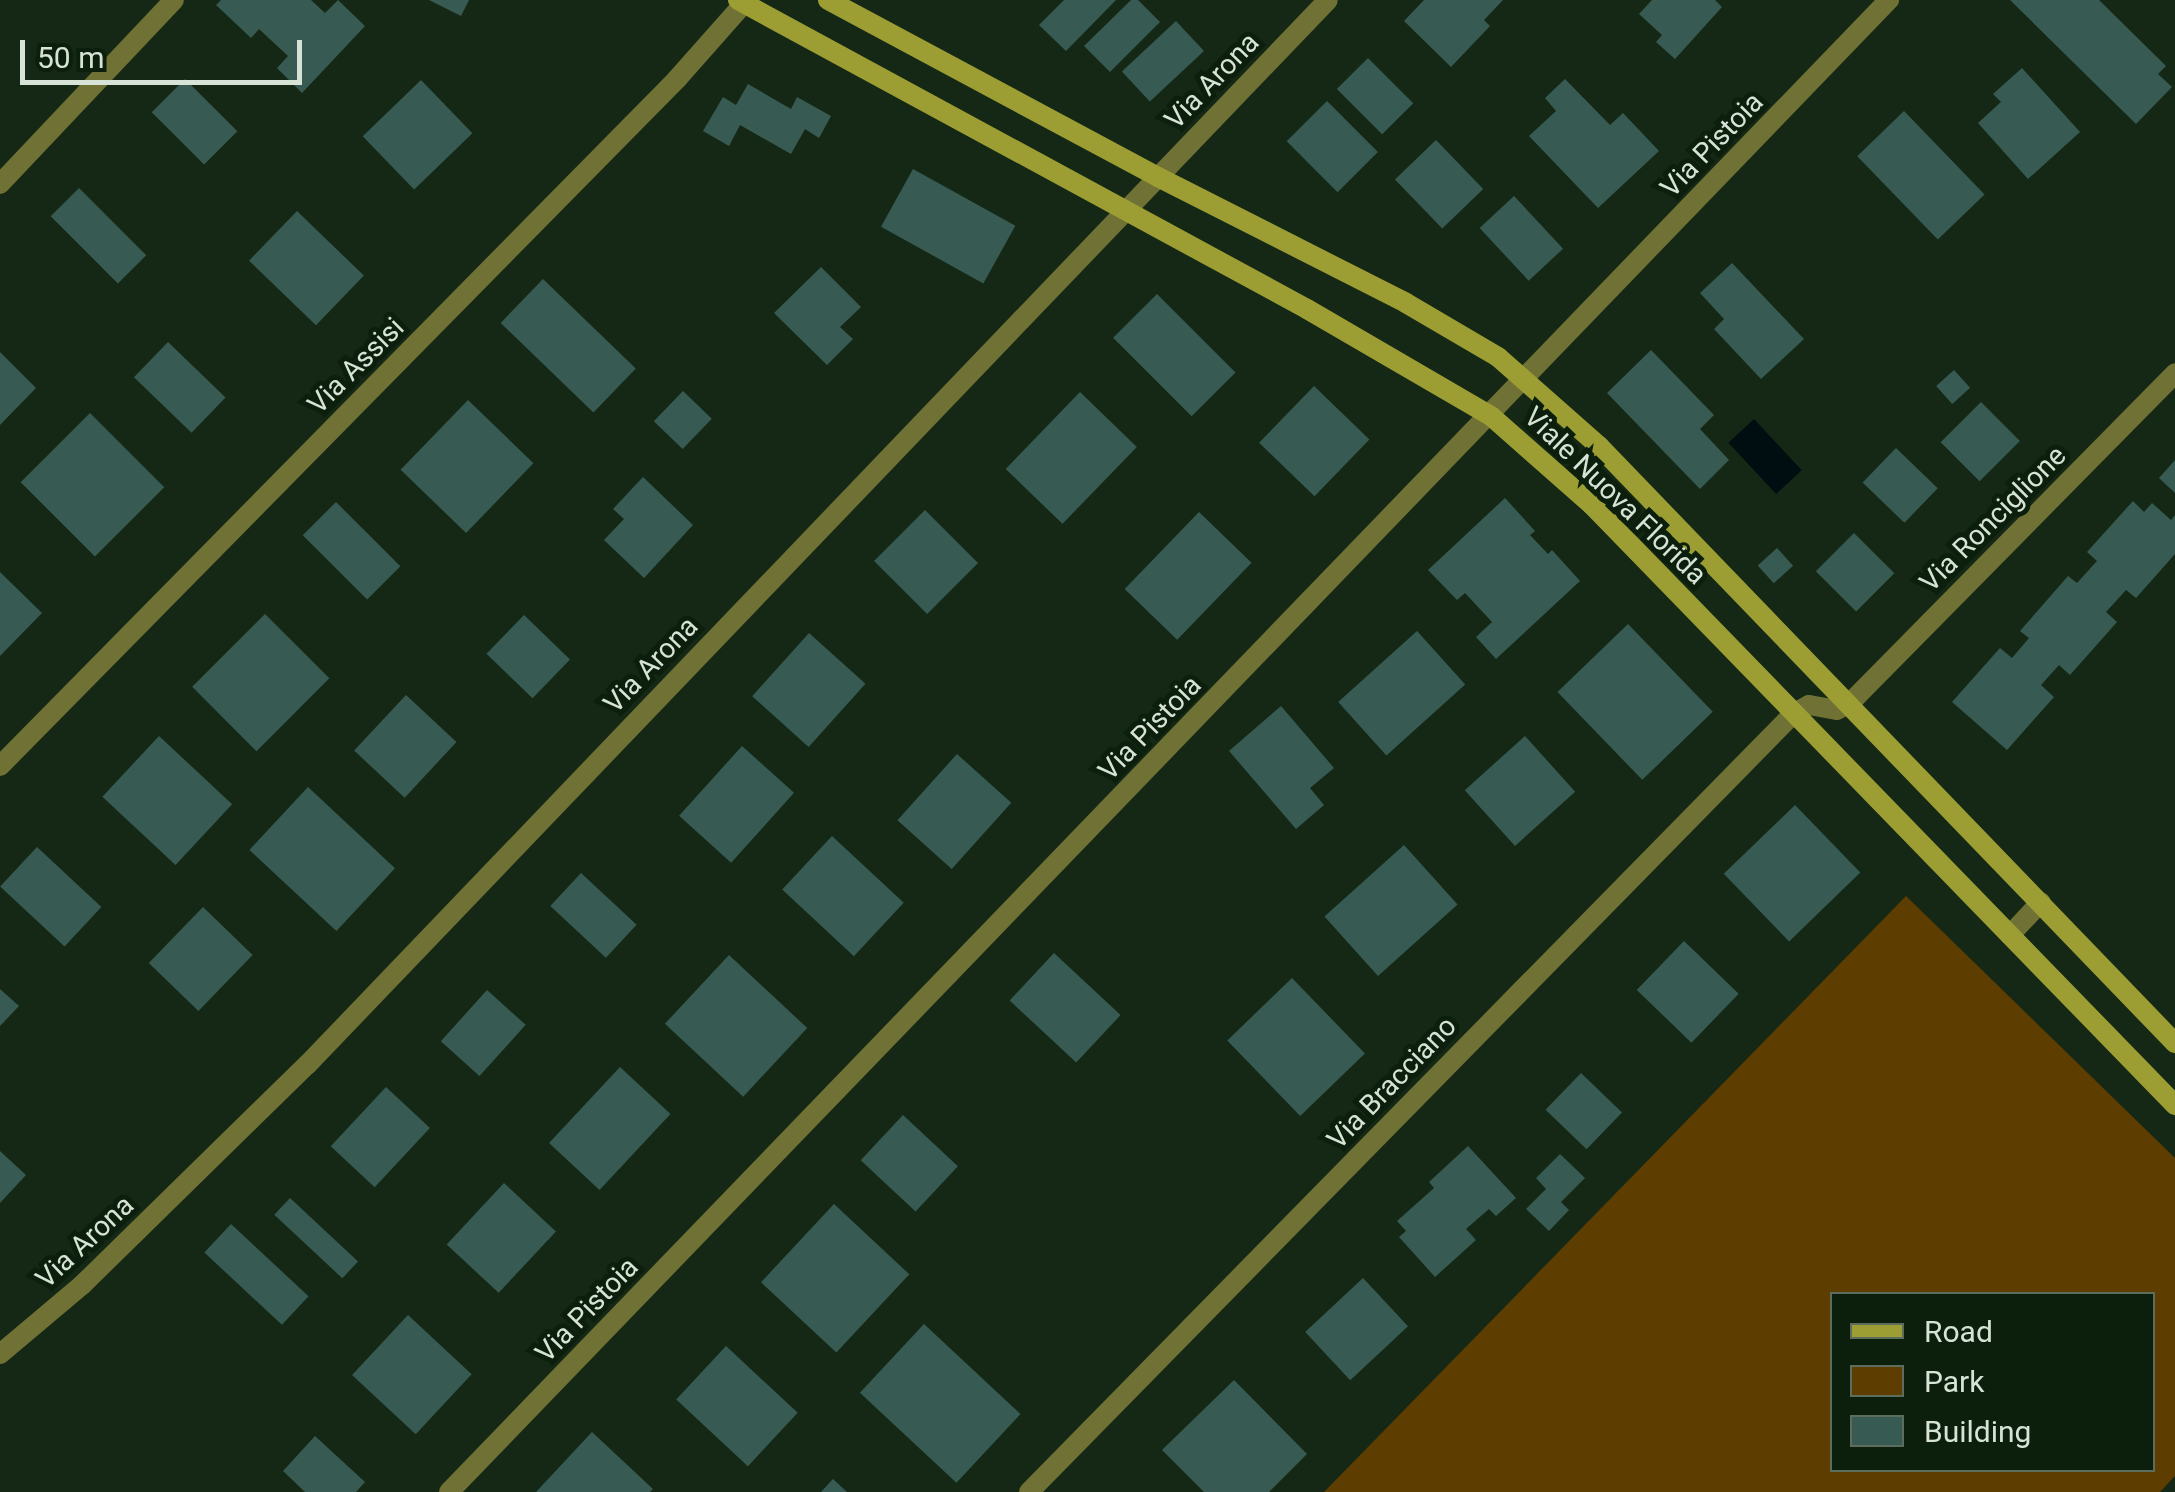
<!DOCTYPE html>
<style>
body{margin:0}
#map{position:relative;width:2175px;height:1492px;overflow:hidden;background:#152815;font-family:Roboto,sans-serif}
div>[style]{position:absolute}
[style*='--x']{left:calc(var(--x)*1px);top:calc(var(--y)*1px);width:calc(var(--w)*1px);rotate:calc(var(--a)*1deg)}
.green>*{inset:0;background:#5d3d00}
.water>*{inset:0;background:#000e12;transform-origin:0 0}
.building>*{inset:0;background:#375b53;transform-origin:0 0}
.street>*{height:20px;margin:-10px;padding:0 10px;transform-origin:10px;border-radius:10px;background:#707134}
.secondary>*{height:20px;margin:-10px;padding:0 10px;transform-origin:10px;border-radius:10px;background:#9c9e33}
span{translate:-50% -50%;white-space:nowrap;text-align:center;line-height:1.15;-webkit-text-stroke:10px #0b1f0c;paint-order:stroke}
.street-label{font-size:28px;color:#d6e3d6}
.legend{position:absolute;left:1830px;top:1292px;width:325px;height:180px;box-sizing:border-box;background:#0b1f0c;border:2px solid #5c6d5d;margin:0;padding:12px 18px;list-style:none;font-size:30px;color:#d6e3d6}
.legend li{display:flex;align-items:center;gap:20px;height:50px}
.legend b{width:50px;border:2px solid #5c6d5d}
.scale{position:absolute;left:20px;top:40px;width:282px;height:45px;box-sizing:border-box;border:5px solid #d6e3d6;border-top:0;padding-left:12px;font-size:30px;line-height:35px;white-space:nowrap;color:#d6e3d6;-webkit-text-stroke:8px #0b1f0c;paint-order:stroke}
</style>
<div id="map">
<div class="green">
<i style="clip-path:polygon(evenodd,1906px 896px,2175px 1158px,2175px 1476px,2160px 1492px,1324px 1492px,1906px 896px,1832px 1294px,2152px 1294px,2152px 1470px,1832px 1470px,1832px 1294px)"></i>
</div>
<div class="water">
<i style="left:1754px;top:419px;width:70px;height:35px;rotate:47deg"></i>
</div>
<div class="building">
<i style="clip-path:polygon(221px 0,311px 0,325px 13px,338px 0,365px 26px,302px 93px,277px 68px,288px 56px,259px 29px,251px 38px,216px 5px)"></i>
<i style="clip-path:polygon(429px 0,469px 0,461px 16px)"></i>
<i style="clip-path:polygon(1064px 0,1116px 0,1066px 51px,1039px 25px)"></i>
<i style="clip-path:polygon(1131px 0,1138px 0,1160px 22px,1110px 72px,1084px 46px)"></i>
<i style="clip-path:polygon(1424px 0,1503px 0,1484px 20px,1490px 26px,1451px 67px,1404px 21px)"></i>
<i style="clip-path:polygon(1652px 0,1715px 0,1722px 7px,1675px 59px,1656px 42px,1662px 35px,1639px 14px)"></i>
<i style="clip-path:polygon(2010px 0,2099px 0,2166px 66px,2158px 74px,2172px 87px,2136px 124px)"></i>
<i style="left:1176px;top:21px;width:41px;height:74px;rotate:47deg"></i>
<i style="left:1368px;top:58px;width:64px;height:44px;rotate:45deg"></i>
<i style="clip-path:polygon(2022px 68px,2080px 132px,2028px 179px,1978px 123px,2001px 102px,1993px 94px)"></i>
<i style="left:185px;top:79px;width:74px;height:47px;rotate:45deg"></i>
<i style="clip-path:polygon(1565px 79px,1610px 125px,1623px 113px,1659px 151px,1598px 208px,1529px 136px,1556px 111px,1545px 98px)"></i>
<i style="left:421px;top:80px;width:74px;height:81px;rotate:46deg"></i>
<i style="clip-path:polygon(748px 84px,791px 109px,797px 97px,831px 116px,819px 138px,805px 129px,791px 154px,740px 125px,729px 146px,703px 131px,723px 97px,736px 105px)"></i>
<i style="left:1327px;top:101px;width:72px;height:57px;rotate:45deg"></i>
<i style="left:1904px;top:111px;width:116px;height:65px;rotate:46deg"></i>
<i style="left:1436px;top:140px;width:68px;height:57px;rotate:46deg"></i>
<i style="left:913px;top:169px;width:117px;height:66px;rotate:29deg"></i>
<i style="left:79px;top:188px;width:95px;height:40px;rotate:45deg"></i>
<i style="left:1514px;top:196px;width:72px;height:47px;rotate:47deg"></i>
<i style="left:297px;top:211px;width:93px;height:69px;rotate:44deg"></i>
<i style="clip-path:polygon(1732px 263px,1804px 339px,1761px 379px,1714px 329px,1724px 319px,1700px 293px)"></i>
<i style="clip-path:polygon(821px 267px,861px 307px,840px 327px,853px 339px,827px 365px,774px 313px)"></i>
<i style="left:543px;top:279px;width:129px;height:61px;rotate:44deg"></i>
<i style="left:1157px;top:294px;width:111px;height:62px;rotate:45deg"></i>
<i style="left:168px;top:342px;width:80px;height:49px;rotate:44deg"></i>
<i style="clip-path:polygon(1651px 350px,1714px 415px,1700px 429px,1729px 460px,1700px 489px,1607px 393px)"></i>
<i style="clip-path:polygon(0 352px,36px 388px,0 425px)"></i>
<i style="left:1954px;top:370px;width:24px;height:24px;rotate:48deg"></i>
<i style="left:1314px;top:386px;width:77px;height:79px;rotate:44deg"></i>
<i style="left:683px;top:391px;width:40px;height:42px;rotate:44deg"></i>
<i style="left:1080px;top:392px;width:79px;height:107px;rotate:44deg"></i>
<i style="left:468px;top:400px;width:91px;height:97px;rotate:44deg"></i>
<i style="left:1981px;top:402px;width:55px;height:57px;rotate:45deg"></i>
<i style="left:90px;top:413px;width:105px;height:98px;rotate:45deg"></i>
<i style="left:1896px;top:448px;width:58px;height:48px;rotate:44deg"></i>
<i style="clip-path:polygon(2175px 460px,2175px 493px,2159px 478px)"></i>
<i style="clip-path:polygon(643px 477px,693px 525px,644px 578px,604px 540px,624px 519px,613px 509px)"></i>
<i style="clip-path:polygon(1505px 498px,1535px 531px,1530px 535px,1548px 554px,1552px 550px,1580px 581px,1496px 659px,1476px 637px,1492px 622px,1465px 593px,1457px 600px,1428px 570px)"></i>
<i style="clip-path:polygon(2133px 501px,2144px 512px,2152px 503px,2171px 520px,2175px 515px,2175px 554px,2136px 598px,2126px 590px,2106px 612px,2117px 622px,2070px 675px,2059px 665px,2041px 685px,2054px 697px,2007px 750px,1952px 702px,2000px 648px,2012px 658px,2029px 638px,2020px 631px,2068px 576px,2077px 583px,2097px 561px,2087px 552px)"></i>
<i style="left:336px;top:502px;width:91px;height:47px;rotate:45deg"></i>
<i style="left:925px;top:510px;width:75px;height:72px;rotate:45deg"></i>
<i style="left:1199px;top:512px;width:73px;height:107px;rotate:44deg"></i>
<i style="left:1854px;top:533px;width:57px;height:54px;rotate:45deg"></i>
<i style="left:1777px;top:548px;width:24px;height:26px;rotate:48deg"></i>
<i style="clip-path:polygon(0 572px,42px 613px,0 656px)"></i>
<i style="left:265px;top:614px;width:91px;height:103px;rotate:45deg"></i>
<i style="left:524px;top:615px;width:64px;height:54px;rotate:44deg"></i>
<i style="left:1628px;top:624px;width:122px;height:98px;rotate:46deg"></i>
<i style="left:1417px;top:631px;width:72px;height:106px;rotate:48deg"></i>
<i style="left:809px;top:633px;width:76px;height:85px;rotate:42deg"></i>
<i style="left:406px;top:695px;width:69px;height:76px;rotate:43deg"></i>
<i style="clip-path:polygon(1281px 706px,1334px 768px,1310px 788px,1324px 805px,1296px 829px,1229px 751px)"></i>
<i style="left:159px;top:736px;width:100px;height:83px;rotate:43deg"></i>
<i style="left:1525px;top:736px;width:75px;height:81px;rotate:48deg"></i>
<i style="left:742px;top:746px;width:70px;height:94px;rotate:42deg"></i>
<i style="left:957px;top:754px;width:73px;height:89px;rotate:42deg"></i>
<i style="left:308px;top:787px;width:119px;height:86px;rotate:43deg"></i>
<i style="left:1795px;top:805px;width:94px;height:99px;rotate:46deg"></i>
<i style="left:832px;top:836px;width:98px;height:73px;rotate:43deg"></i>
<i style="left:1404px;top:845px;width:80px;height:107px;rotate:48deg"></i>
<i style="left:37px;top:847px;width:88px;height:54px;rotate:43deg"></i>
<i style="left:581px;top:873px;width:76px;height:45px;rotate:43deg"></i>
<i style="left:203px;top:907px;width:69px;height:78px;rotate:44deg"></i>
<i style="left:1684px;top:941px;width:76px;height:68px;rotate:44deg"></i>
<i style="left:1054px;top:953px;width:91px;height:65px;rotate:43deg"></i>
<i style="left:729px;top:955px;width:107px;height:94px;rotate:43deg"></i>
<i style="left:1292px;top:978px;width:105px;height:90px;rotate:46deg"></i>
<i style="clip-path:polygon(0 989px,19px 1006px,0 1026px)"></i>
<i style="left:487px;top:990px;width:52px;height:69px;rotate:42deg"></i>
<i style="left:620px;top:1067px;width:69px;height:104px;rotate:43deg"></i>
<i style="left:1581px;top:1073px;width:57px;height:51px;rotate:44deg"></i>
<i style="left:386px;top:1087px;width:60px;height:81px;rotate:43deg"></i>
<i style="left:903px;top:1115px;width:75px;height:62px;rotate:43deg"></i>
<i style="clip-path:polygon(1468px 1146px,1516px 1198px,1496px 1216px,1489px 1209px,1466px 1229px,1476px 1240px,1435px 1277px,1399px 1237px,1406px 1231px,1397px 1221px,1434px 1188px,1429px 1182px)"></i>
<i style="clip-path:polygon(0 1151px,26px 1175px,0 1203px)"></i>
<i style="clip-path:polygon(1560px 1154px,1585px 1178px,1561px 1202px,1569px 1210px,1549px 1231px,1526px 1209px,1546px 1189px,1536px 1178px)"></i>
<i style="left:504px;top:1183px;width:71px;height:84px;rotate:43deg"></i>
<i style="left:290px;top:1198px;width:93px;height:23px;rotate:43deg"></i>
<i style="left:834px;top:1204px;width:103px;height:107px;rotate:43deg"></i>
<i style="left:231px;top:1224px;width:106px;height:39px;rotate:43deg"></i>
<i style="left:1363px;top:1278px;width:66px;height:79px;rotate:47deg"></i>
<i style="left:408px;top:1315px;width:87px;height:82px;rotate:43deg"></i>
<i style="left:924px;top:1324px;width:132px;height:94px;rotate:43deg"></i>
<i style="left:726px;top:1346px;width:98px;height:73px;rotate:43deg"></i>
<i style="clip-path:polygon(1234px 1380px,1307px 1454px,1269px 1492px,1204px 1492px,1162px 1450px)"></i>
<i style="clip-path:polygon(592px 1432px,653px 1489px,650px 1492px,536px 1492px)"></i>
<i style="clip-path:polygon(315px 1436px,365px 1482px,356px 1492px,305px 1492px,283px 1471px)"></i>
<i style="clip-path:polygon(833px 1479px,847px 1492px,821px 1492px)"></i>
</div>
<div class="street">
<i style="--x:0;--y:184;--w:253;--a:-46.6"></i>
<i style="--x:0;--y:766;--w:965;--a:-45.42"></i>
<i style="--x:677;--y:79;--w:106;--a:-48.5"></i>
<i style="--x:2010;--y:935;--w:45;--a:-46.8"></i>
<i style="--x:0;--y:1354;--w:107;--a:-40.1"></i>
<i style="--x:82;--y:1285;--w:315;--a:-44.4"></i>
<i style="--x:307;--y:1065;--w:1475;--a:-46.21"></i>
<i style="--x:449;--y:1492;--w:2074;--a:-46.02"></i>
<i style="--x:1029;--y:1492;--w:1092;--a:-45.52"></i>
<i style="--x:1794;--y:713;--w:17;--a:-28"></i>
<i style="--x:1809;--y:705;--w:28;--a:10"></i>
<i style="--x:1837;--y:710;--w:15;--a:-28"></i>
<i style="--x:1850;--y:703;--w:463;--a:-45.4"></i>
</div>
<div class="secondary">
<i style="--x:738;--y:0;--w:647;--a:28.5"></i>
<i style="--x:1307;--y:309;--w:213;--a:30.2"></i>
<i style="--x:1491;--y:416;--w:135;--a:41.4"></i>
<i style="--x:1592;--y:505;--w:837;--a:45.82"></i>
<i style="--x:828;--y:0;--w:374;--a:28.2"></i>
<i style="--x:1158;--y:177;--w:278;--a:26.9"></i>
<i style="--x:1406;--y:303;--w:107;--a:30.4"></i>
<i style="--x:1498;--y:357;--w:135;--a:41.4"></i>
<i style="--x:1599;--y:446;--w:830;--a:46.03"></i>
</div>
<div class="street-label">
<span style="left:1212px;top:81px;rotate:-46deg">Via Arona</span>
<span style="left:1712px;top:145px;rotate:-46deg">Via Pistoia</span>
<span style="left:356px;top:366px;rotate:-45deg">Via Assisi</span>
<span style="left:1615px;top:496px;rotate:44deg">Viale Nuova Florida</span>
<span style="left:1993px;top:519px;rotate:-45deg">Via Ronciglione</span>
<span style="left:651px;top:665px;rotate:-46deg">Via Arona</span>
<span style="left:1150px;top:728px;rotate:-46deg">Via Pistoia</span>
<span style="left:1392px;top:1083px;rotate:-46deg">Via Bracciano</span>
<span style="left:85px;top:1242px;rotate:-43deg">Via Arona</span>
<span style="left:587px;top:1310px;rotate:-46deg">Via Pistoia</span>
</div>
<ul class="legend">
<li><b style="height:12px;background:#9c9e33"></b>Road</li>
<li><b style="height:28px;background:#5d3d00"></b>Park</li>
<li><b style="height:28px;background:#375b53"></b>Building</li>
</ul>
<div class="scale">50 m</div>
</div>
